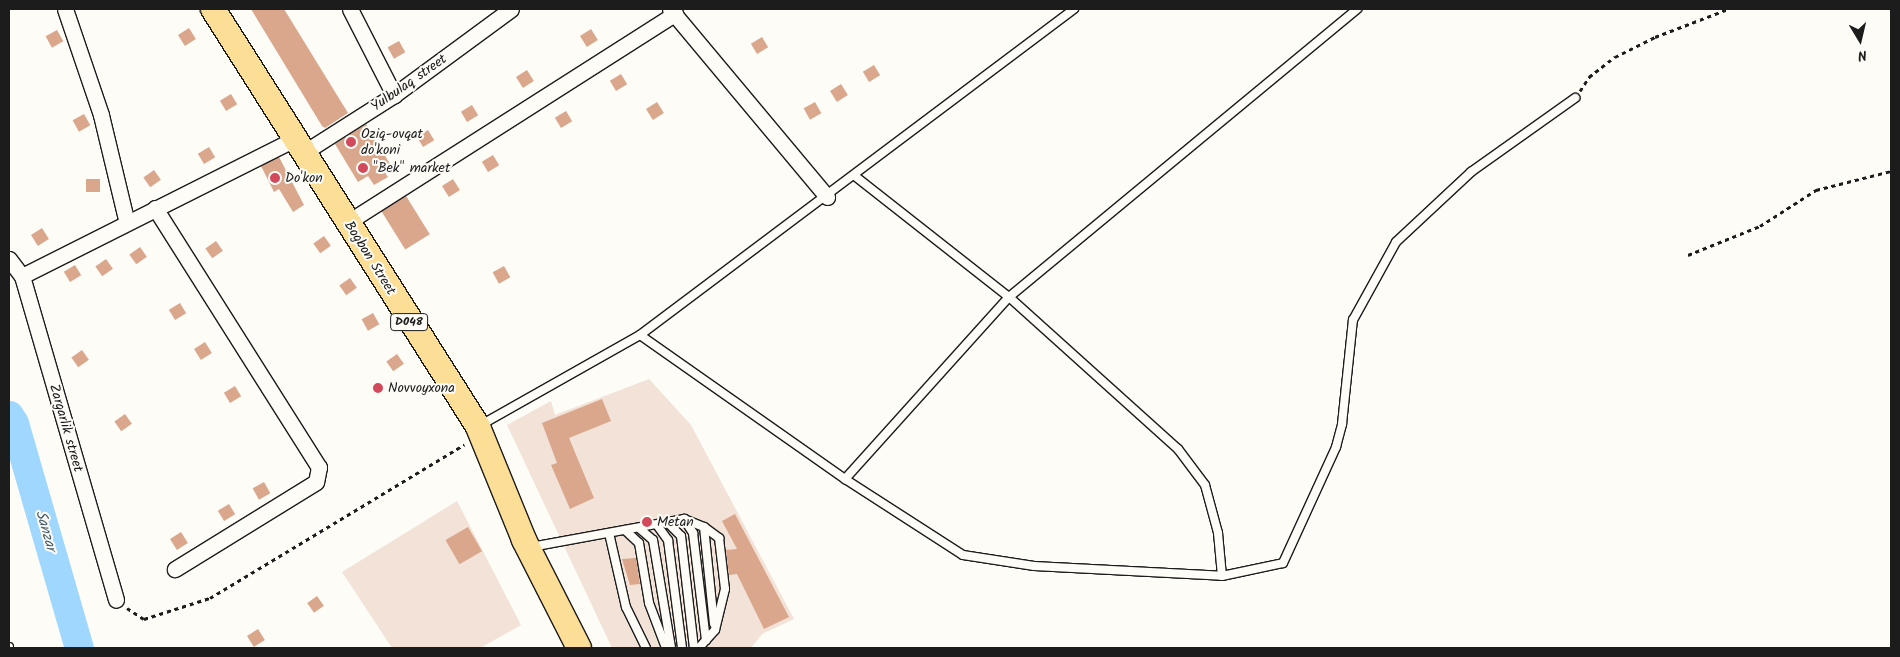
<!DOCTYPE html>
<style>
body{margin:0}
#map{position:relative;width:1900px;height:657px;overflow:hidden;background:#fdfcf7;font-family:Kalam,sans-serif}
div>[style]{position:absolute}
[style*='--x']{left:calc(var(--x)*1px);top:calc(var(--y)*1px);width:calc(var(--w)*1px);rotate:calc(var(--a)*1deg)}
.built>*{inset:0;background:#f2e2d7}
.river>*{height:29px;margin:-14.5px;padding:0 14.5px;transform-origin:14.5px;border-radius:14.5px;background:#9fd7fe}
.building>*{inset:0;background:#daa78d;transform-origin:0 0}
.path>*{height:3px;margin-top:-1.5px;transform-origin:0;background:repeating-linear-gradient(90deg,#1c1c1c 0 4px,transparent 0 8px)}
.roads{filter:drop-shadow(1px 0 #1c1c1c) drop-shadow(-1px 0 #1c1c1c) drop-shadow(0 1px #1c1c1c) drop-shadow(0 -1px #1c1c1c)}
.lane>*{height:8px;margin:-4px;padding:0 4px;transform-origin:4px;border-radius:4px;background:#fdfcf7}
.street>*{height:15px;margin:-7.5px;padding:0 7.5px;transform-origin:7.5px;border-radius:7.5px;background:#fdfcf7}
.primary>*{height:24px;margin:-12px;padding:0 12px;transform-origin:12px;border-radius:12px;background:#fdde96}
.dots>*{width:14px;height:14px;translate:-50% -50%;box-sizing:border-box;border:2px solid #fdfcf7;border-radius:50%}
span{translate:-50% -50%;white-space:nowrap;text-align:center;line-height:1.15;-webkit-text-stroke:4px #fdfcf7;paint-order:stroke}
.shield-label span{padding:1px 4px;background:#fdfcf7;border:1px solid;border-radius:4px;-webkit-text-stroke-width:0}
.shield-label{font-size:12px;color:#1c1c1c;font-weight:700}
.street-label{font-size:14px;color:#1c1c1c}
.poi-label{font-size:14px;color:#1c1c1c}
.left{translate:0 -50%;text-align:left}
.water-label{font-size:15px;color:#4a5d6b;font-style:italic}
.frame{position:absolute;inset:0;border:10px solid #1c1c1c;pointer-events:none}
.north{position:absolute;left:1835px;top:15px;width:50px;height:50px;-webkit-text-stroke:4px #fdfcf7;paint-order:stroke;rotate:171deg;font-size:14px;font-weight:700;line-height:20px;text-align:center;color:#1c1c1c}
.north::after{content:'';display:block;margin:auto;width:18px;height:22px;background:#1c1c1c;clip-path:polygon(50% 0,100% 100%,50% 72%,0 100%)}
</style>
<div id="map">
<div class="built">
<i style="clip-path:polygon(649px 379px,691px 425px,794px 619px,762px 634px,751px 648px,612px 648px,507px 425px,551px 401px,555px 415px)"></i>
<i style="clip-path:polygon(457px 501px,521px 625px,480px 648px,392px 648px,342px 572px)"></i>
</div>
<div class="river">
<i style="--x:9;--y:415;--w:9;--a:58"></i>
<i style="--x:14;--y:423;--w:234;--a:73.9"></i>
</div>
<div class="building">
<i style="clip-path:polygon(251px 9px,284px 9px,348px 113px,325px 128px,322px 126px)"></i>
<i style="left:189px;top:28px;width:13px;height:13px;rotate:58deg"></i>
<i style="left:591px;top:29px;width:13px;height:13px;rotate:58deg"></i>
<i style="left:57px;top:30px;width:13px;height:13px;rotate:61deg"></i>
<i style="left:762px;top:37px;width:12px;height:13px;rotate:59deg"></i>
<i style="left:399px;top:41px;width:13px;height:13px;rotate:61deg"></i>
<i style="left:874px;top:65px;width:12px;height:13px;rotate:59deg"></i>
<i style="left:527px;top:70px;width:13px;height:13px;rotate:58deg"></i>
<i style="left:621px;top:74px;width:12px;height:13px;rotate:59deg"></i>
<i style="left:841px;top:84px;width:13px;height:13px;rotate:58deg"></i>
<i style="left:231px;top:94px;width:12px;height:13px;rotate:59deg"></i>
<i style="left:657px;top:102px;width:13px;height:13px;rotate:58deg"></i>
<i style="left:815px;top:102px;width:13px;height:13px;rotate:61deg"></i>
<i style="left:472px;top:105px;width:12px;height:13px;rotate:59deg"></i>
<i style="left:566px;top:111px;width:12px;height:13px;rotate:59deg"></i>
<i style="left:84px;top:114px;width:13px;height:13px;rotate:61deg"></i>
<i style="clip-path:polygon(366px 124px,390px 164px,382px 168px,388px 177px,374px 185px,368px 176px,358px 182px,335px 144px)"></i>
<i style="left:428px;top:130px;width:12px;height:13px;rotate:59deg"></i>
<i style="left:209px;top:147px;width:12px;height:13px;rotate:59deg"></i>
<i style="left:493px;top:155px;width:12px;height:13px;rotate:59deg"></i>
<i style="clip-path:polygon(279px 157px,304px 205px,293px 212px,279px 189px,274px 192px,261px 166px)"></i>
<i style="left:154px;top:170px;width:12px;height:13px;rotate:55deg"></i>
<i style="left:86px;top:179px;width:14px;height:13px"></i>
<i style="left:453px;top:179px;width:13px;height:13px;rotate:58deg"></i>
<i style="left:406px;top:196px;width:45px;height:29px;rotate:58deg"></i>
<i style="left:42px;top:228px;width:13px;height:13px;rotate:58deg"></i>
<i style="left:324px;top:236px;width:12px;height:13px;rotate:55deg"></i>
<i style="left:216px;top:241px;width:12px;height:13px;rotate:55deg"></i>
<i style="left:140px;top:247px;width:12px;height:13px;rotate:55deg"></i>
<i style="left:106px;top:259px;width:12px;height:13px;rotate:55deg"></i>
<i style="left:75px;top:265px;width:12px;height:13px;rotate:59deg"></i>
<i style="left:504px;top:266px;width:13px;height:13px;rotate:61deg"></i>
<i style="left:350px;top:278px;width:12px;height:13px;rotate:55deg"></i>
<i style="left:180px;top:303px;width:12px;height:13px;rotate:59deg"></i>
<i style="left:373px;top:313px;width:13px;height:13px;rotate:61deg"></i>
<i style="left:205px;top:342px;width:13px;height:13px;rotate:58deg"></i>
<i style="left:82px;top:350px;width:12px;height:13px;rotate:55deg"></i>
<i style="left:397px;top:354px;width:12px;height:13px;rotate:55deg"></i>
<i style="left:235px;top:386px;width:12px;height:13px;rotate:59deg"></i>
<i style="clip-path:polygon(602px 399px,611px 421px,569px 438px,594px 498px,570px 509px,551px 465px,557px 463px,542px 423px)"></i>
<i style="left:125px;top:414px;width:12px;height:13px;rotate:55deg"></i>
<i style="left:264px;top:482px;width:13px;height:13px;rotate:61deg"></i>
<i style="left:229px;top:504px;width:12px;height:13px;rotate:59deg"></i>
<i style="clip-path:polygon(735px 514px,789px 617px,764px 629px,737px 574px,729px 575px,726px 550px,737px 549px,722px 521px)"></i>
<i style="left:468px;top:527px;width:28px;height:26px;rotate:60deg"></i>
<i style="left:181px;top:532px;width:13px;height:13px;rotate:58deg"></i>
<i style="clip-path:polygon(636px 558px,640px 584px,630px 585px,622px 559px)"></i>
<i style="left:317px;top:596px;width:12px;height:12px;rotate:55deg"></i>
<i style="left:258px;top:629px;width:13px;height:13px;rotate:58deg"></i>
</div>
<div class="path">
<i style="--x:1580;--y:91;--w:17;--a:-57"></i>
<i style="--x:1589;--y:77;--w:33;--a:-38"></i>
<i style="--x:1615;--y:57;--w:45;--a:-26.6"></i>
<i style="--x:1655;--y:37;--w:78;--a:-21"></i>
<i style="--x:1688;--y:255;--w:78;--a:-21.9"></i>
<i style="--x:1760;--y:226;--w:67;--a:-32.7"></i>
<i style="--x:1816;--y:190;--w:77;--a:-14.2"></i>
<i style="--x:127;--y:608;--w:20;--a:33"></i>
<i style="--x:144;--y:619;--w:69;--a:-17.7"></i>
<i style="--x:210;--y:598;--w:297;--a:-31.1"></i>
</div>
<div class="roads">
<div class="lane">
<i style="--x:855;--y:176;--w:196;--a:38.2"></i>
<i style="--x:1009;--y:297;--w:227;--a:42"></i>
<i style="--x:1178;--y:449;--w:45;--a:53.1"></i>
<i style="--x:1205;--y:485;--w:50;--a:74.8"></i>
<i style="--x:1218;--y:533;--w:43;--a:84.7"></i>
<i style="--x:640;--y:335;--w:251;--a:35.1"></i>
<i style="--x:845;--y:479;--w:140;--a:32.8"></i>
<i style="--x:963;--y:555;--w:72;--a:8.8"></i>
<i style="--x:1034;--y:566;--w:188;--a:3"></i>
<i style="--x:1222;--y:576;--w:62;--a:-12"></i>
<i style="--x:1283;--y:563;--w:128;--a:-65.4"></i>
<i style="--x:1336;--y:447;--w:24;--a:-75"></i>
<i style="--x:1342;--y:424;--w:105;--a:-84"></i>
<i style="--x:1353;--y:320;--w:89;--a:-61.1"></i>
<i style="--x:1396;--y:242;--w:103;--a:-43"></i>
<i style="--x:1471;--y:172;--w:128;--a:-35.4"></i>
<i style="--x:479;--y:426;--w:185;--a:-29.5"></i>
<i style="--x:640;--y:335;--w:543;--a:-36.91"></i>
<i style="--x:845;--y:479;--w:245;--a:-48"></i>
<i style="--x:1009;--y:297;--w:452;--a:-39.6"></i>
<i style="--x:684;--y:519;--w:17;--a:57"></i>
<i style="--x:693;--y:533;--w:108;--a:83.1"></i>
<i style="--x:668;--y:523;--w:18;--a:45"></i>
<i style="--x:681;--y:536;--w:113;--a:83.4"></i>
<i style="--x:657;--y:525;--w:19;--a:54"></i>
<i style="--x:668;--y:540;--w:109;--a:82.6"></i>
<i style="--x:704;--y:527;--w:97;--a:84.1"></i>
<i style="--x:639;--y:528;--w:18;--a:41"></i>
<i style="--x:653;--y:540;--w:109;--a:80.5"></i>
<i style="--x:625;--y:530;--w:19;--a:43"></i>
<i style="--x:639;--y:543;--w:61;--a:80.5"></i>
<i style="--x:649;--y:603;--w:48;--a:69.3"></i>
<i style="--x:609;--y:533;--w:76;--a:77.1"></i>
<i style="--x:626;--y:607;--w:46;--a:64"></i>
<i style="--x:531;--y:547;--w:156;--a:-10.4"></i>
<i style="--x:684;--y:519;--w:22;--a:22"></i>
<i style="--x:704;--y:527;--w:19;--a:36"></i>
<i style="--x:719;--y:538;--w:51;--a:83.3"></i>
<i style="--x:725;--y:589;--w:42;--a:103.7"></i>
<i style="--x:715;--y:630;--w:24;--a:132"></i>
<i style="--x:9;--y:647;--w:1;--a:90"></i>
</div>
<div class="street">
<i style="--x:65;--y:9;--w:112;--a:71.2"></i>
<i style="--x:101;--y:115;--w:111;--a:76.5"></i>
<i style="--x:350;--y:9;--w:97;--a:62.9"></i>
<i style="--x:670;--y:9;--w:245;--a:50.1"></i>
<i style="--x:303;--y:153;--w:108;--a:-32.5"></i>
<i style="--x:394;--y:95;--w:145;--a:-36.3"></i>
<i style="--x:155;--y:208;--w:307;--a:57.7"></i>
<i style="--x:319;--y:467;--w:15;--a:101"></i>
<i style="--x:316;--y:482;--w:166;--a:148.3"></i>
<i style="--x:348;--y:222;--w:388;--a:-32.5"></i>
<i style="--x:9;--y:259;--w:21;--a:53"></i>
<i style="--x:22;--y:276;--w:337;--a:73.8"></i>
<i style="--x:22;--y:276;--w:307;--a:-26.7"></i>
</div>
<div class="primary">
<i style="--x:213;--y:9;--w:495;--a:57.6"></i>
<i style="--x:478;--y:427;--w:122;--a:67.8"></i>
<i style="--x:524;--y:540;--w:121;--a:63"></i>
</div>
</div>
<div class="dots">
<i style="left:351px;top:142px;background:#d1495b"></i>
<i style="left:363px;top:168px;background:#d1495b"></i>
<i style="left:275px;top:178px;background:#d1495b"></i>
<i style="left:378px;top:388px;background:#d1495b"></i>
<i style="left:647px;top:522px;background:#d1495b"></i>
</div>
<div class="shield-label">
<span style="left:409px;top:322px">D048</span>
</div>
<div class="street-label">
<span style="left:409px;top:83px;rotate:-35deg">Yulbulaq street</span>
<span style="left:370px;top:258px;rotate:58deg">Bogbon Street</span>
<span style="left:66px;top:428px;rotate:74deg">Zargarlik street</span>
</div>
<div class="poi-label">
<span class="left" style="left:361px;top:142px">Oziq-ovqat<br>do'koni</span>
<span class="left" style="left:373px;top:168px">"Bek" market</span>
<span class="left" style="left:285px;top:178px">Do'kon</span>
<span class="left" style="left:388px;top:388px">Novvoyxona</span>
<span class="left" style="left:657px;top:522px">Metan</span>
</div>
<div class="water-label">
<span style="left:45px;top:531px;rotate:74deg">Sanzar</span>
</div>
<div class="frame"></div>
<div class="north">N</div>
</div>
